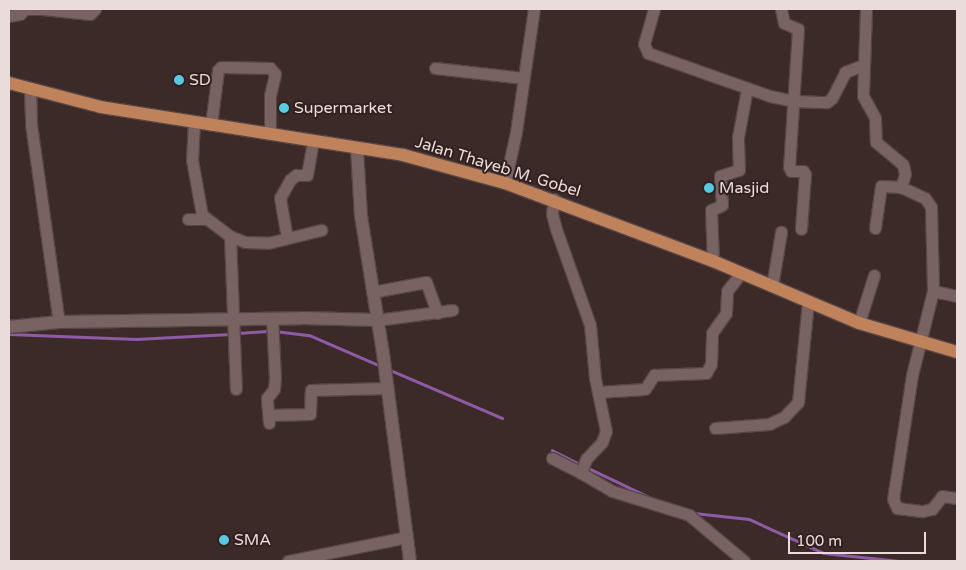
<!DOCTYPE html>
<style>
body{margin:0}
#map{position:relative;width:966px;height:570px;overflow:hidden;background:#3c2a29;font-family:"Varela Round",sans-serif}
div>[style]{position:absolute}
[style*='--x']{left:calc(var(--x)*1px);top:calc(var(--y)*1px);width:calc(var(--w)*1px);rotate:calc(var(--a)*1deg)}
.stream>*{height:2.5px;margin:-1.25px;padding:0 1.25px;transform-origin:1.25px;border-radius:1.25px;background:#8f5aa6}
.roads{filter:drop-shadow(1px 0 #564746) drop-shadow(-1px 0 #564746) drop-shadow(0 1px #564746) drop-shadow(0 -1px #564746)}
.street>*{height:11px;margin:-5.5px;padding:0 5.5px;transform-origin:5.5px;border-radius:5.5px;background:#796362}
.secondary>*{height:12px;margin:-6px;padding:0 6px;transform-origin:6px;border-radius:6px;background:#796362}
.primary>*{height:12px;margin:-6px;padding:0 6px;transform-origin:6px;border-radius:6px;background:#c0825b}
.dots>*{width:14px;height:14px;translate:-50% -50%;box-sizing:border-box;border:2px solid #32201f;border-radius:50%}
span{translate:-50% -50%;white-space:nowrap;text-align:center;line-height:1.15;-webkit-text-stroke:4px #32201f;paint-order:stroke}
.poi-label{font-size:16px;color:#e9dcdb}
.left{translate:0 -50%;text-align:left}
.street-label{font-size:16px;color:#e9dcdb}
.frame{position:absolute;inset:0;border:10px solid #e9dcdb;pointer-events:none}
.scale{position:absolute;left:788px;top:532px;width:138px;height:22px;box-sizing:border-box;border:2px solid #e9dcdb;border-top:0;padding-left:6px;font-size:15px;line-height:18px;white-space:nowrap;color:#e9dcdb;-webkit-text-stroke:4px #32201f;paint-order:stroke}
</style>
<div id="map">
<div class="stream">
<i style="--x:275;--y:331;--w:34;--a:7"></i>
<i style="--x:309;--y:335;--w:78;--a:23.3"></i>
<i style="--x:238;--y:333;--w:32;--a:-4"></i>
<i style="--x:9;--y:334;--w:127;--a:2.3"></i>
<i style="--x:136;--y:339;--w:94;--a:-3"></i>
<i style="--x:390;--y:370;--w:122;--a:23.2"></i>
<i style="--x:552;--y:450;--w:33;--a:27"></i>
<i style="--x:586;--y:467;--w:72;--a:25.5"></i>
<i style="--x:694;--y:513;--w:55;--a:6.2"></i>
<i style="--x:749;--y:519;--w:82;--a:24.4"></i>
<i style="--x:824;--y:553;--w:75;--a:6.1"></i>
</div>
<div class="roads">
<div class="street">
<i style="--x:24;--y:9;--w:18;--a:0"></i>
<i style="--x:43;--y:9;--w:47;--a:6.1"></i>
<i style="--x:90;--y:14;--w:7;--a:-45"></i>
<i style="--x:654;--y:9;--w:36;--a:106"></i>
<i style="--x:644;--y:44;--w:10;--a:66"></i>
<i style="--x:648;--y:53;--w:129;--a:19.4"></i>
<i style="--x:770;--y:96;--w:25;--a:12"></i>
<i style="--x:794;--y:101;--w:33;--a:2"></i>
<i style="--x:827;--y:102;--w:6;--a:-39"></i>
<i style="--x:832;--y:98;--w:29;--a:-63"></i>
<i style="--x:845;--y:72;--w:19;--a:-21"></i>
<i style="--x:781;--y:9;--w:14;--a:78"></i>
<i style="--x:784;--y:23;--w:15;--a:23"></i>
<i style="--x:798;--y:29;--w:138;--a:93.7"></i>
<i style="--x:789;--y:167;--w:4;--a:63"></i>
<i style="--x:791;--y:171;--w:12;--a:0"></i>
<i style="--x:803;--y:171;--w:4;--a:56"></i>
<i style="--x:805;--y:174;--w:55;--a:94.2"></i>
<i style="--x:866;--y:9;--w:87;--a:92"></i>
<i style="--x:863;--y:96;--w:25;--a:61"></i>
<i style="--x:875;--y:118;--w:24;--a:88"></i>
<i style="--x:876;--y:142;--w:35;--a:40"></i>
<i style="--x:903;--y:165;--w:9;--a:77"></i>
<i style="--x:905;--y:174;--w:14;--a:107"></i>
<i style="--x:901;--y:187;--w:26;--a:25"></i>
<i style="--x:925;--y:198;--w:11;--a:56"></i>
<i style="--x:931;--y:207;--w:84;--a:88.6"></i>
<i style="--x:933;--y:291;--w:87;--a:104"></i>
<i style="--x:912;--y:375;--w:125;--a:98.7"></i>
<i style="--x:893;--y:499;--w:10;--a:66"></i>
<i style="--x:897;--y:508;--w:26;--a:7"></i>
<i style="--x:923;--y:511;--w:9;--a:-13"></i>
<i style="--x:932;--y:509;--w:16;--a:-52"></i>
<i style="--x:942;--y:496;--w:15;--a:8"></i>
<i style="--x:9;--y:16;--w:11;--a:-10"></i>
<i style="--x:20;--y:14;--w:6;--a:-51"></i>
<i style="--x:435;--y:68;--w:89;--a:6.5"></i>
<i style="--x:30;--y:90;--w:34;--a:88"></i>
<i style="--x:31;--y:124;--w:200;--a:82"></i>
<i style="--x:194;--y:122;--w:38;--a:93"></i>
<i style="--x:192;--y:160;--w:56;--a:79.7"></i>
<i style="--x:202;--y:215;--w:35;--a:37"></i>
<i style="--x:230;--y:236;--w:153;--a:87.8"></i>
<i style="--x:211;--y:125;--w:55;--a:-82.7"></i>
<i style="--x:218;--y:70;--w:4;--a:-45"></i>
<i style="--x:221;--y:67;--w:49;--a:1.2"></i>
<i style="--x:270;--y:68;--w:8;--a:50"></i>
<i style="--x:275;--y:74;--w:22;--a:103"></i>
<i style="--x:270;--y:95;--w:39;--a:90"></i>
<i style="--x:505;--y:183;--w:52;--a:-77.8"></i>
<i style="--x:516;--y:132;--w:124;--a:-81.7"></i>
<i style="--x:554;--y:199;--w:15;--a:98"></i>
<i style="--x:552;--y:214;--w:16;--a:75"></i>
<i style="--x:556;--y:229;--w:102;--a:70.5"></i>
<i style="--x:590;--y:325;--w:53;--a:84.6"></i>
<i style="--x:595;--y:378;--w:54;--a:78.3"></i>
<i style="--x:606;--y:431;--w:12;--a:110"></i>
<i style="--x:602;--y:442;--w:23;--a:133"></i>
<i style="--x:586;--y:459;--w:15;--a:110"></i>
<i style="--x:581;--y:473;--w:36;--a:30"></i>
<i style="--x:612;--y:491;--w:81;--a:17.3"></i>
<i style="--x:689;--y:515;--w:72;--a:39.9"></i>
<i style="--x:188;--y:219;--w:16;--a:0"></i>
<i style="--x:875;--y:228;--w:42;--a:-81.9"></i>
<i style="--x:881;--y:186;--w:20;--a:3"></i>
<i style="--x:230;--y:236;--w:16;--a:22"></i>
<i style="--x:245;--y:242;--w:23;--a:2"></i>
<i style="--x:268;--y:243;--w:55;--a:-13.8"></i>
<i style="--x:287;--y:238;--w:41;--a:-99.9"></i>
<i style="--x:280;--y:198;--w:21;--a:-61"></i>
<i style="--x:290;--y:180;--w:8;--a:-40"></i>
<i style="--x:296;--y:175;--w:11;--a:0"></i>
<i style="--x:307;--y:175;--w:34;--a:-80"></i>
<i style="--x:713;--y:261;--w:51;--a:-92.2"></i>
<i style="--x:711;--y:210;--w:12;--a:-24"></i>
<i style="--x:722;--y:205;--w:29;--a:-94"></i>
<i style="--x:720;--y:176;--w:20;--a:-18"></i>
<i style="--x:739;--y:170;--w:33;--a:-92"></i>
<i style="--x:738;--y:137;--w:49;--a:-79.4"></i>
<i style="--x:772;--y:286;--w:55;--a:-80.5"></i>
<i style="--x:933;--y:291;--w:25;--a:12"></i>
<i style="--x:372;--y:292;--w:55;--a:-10.5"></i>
<i style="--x:426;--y:282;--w:33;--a:70"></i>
<i style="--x:377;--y:320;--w:76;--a:-7.6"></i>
<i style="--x:859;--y:323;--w:50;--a:-72.6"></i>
<i style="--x:598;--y:392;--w:47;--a:-3.7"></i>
<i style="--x:645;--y:389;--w:17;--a:-57"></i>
<i style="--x:654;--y:375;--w:52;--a:-2.2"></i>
<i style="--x:706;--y:373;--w:10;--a:-61"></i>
<i style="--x:711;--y:364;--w:31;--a:-88"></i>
<i style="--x:712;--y:333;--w:24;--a:-55"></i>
<i style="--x:726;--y:313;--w:22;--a:-87"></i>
<i style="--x:727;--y:291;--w:23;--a:-52"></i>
<i style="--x:269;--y:415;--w:41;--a:-1.4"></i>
<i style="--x:310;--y:414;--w:24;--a:-88"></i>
<i style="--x:311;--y:390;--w:76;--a:-1.5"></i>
<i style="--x:269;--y:423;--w:25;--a:-95"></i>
<i style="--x:267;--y:398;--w:11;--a:-52"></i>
<i style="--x:274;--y:389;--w:11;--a:-85"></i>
<i style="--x:275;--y:378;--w:60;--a:-92.9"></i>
<i style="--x:715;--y:428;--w:54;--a:-4.2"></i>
<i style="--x:769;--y:424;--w:17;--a:-25"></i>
<i style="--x:784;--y:417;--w:21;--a:-47"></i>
<i style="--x:798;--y:402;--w:100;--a:-84.3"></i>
<i style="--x:552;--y:458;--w:33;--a:27"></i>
<i style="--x:288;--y:561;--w:121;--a:-11.4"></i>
</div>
<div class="secondary">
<i style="--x:357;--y:149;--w:67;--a:86.6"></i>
<i style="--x:361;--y:216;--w:139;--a:80.9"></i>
<i style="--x:383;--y:353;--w:210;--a:82.6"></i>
<i style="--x:9;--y:327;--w:50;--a:-5.7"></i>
<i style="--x:59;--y:322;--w:243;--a:-0.9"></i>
<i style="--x:302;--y:318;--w:75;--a:1.5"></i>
</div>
<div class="primary">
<i style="--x:9;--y:83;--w:95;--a:14.6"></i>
<i style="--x:101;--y:107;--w:306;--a:9"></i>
<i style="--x:403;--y:155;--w:106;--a:15.4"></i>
<i style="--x:505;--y:183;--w:222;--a:20.6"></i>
<i style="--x:713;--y:261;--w:159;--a:23"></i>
<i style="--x:859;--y:323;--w:102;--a:16.5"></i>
</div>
</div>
<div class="dots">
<i style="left:179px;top:80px;background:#57c9e3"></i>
<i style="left:284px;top:108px;background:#57c9e3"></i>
<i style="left:709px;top:188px;background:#57c9e3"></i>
<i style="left:224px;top:540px;background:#57c9e3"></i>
</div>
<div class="poi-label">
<span class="left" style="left:189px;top:80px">SD</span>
<span class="left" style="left:294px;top:108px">Supermarket</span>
<span class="left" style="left:719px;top:188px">Masjid</span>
<span class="left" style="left:234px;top:540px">SMA</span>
</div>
<div class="street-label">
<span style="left:498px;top:167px;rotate:17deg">Jalan Thayeb M. Gobel</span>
</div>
<div class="frame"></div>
<div class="scale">100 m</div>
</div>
